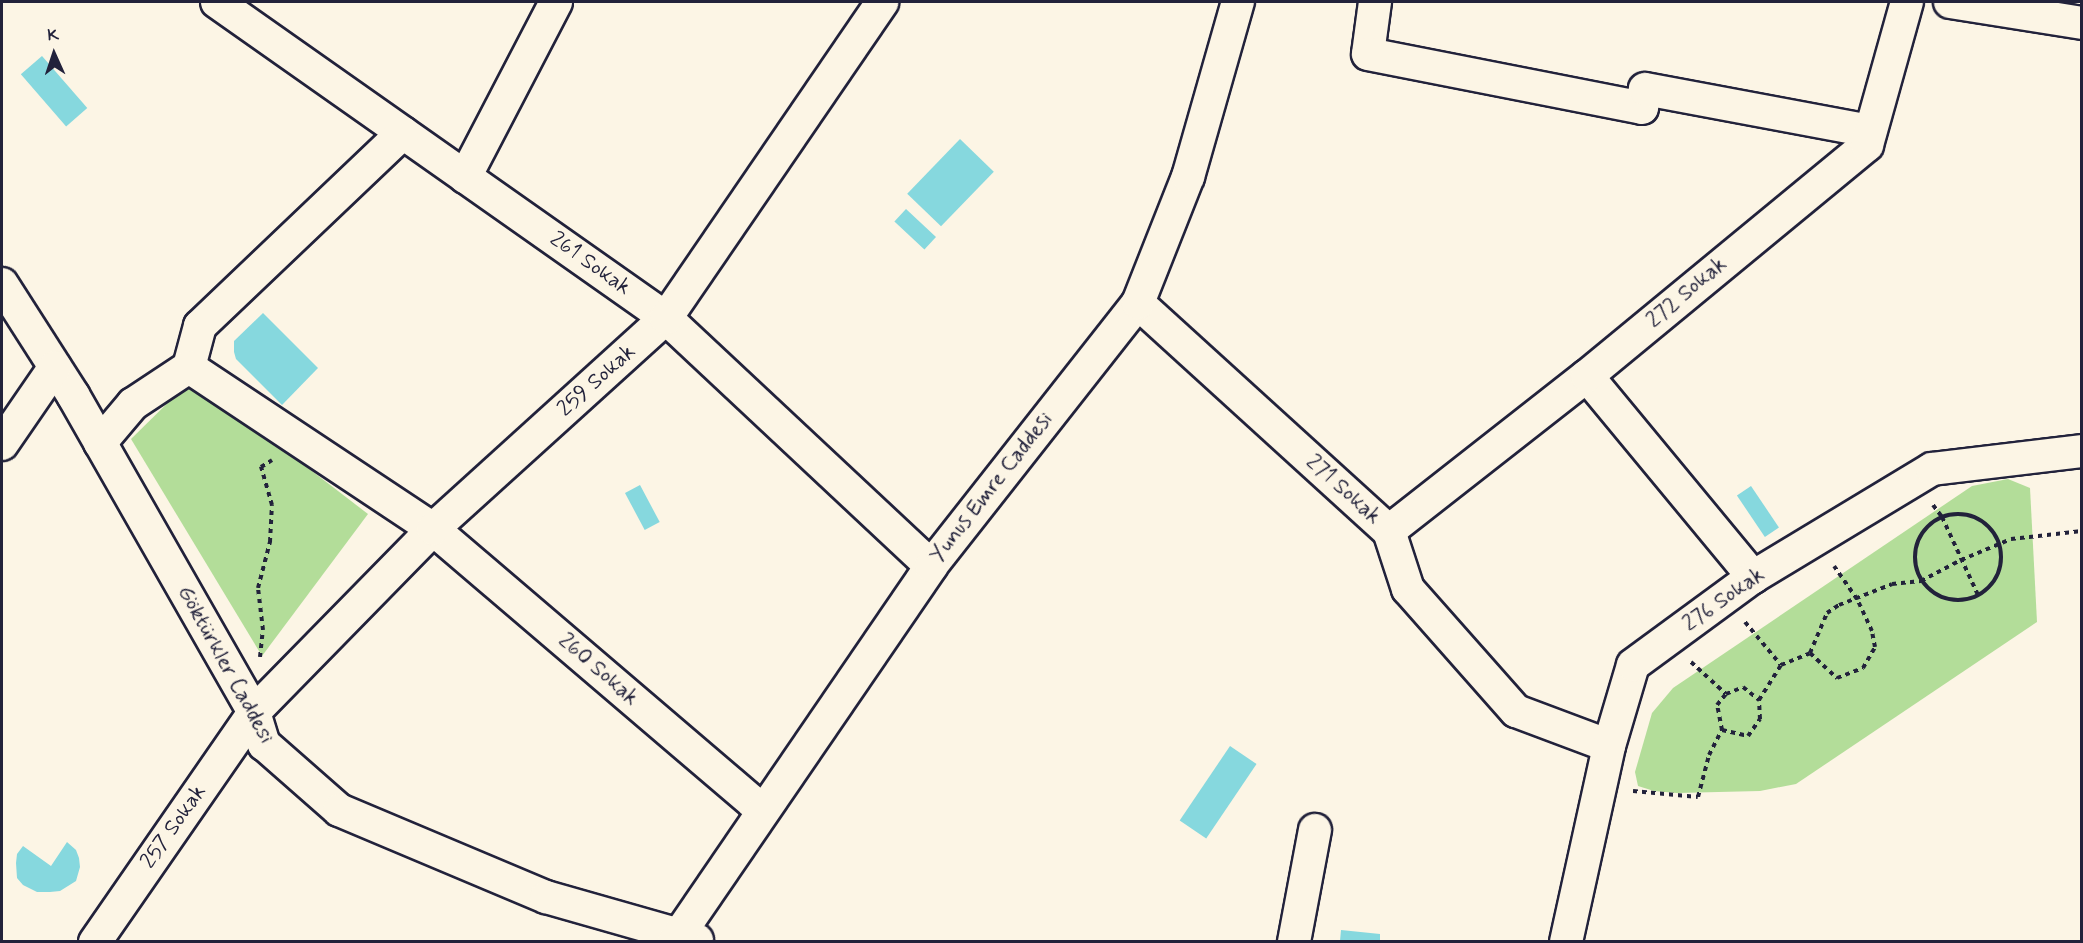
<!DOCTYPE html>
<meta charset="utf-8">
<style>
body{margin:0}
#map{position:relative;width:2083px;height:943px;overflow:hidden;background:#fcf5e5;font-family:Mynerve,sans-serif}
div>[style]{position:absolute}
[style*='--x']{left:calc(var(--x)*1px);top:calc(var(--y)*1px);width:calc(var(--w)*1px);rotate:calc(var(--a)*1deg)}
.green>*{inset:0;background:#b3dd99}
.water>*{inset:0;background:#86d8de;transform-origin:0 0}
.path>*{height:4px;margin-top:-2px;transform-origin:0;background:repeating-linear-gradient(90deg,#22223b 0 4.5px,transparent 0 9px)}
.path>.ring{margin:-2px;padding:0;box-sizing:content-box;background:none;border:4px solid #22223b;border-radius:50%}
.roads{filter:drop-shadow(2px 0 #22223b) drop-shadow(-2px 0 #22223b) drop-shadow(0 2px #22223b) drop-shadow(0 -2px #22223b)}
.minor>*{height:32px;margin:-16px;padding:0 16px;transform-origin:16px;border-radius:16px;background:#fcf5e5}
span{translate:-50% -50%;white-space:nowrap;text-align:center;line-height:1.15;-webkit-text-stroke:5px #fcf5e5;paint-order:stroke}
.street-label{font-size:22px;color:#22223b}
.frame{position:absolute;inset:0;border:3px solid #22223b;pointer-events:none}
.north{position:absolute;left:24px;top:24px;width:60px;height:60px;-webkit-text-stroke:4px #fcf5e5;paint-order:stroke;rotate:357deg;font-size:16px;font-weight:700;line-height:24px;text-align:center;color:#22223b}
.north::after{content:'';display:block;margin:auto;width:21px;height:27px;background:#22223b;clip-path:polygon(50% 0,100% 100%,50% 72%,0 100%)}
</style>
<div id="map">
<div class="green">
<i style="clip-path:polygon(192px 379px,368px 514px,262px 656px,131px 439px)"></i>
<i style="clip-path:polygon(2008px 479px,2030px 488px,2037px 622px,1796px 784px,1760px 791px,1677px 793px,1654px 791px,1638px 786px,1635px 772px,1652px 713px,1673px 688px,1972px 486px)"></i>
</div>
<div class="water">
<i style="left:42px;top:56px;width:69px;height:28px;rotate:49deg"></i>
<i style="left:960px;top:139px;width:47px;height:76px;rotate:44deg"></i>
<i style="left:906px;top:209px;width:41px;height:17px;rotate:43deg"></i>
<i style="clip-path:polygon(263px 313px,318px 368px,282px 405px,236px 359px,234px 352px,234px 341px)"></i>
<i style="left:640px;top:485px;width:42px;height:17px;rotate:62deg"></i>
<i style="left:1751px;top:486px;width:50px;height:17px;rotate:56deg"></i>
<i style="left:1230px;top:746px;width:32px;height:90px;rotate:34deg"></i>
<i style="clip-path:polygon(67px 842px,76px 850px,79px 858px,80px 867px,76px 881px,60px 891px,50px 892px,37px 892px,23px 885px,17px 878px,16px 863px,17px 854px,23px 846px,51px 866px)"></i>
<i style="clip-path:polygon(1341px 930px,1380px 934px,1380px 941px,1340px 941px)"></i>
</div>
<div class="path">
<i style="--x:1933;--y:505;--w:15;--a:53"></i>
<i style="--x:1942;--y:517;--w:86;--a:65.2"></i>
<i class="ring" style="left:1915px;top:514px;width:82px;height:82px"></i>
<i style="--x:1745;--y:622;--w:56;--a:50.1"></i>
<i style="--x:1810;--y:653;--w:37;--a:43"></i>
<i style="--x:1837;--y:678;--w:28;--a:-21"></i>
<i style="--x:1863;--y:668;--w:24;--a:-60"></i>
<i style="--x:1875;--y:647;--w:16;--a:-101"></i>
<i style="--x:1872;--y:631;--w:35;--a:-115"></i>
<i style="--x:1857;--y:599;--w:40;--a:-124.9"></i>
<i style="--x:260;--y:657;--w:27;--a:-84"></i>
<i style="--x:263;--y:630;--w:42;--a:-96.8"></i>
<i style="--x:258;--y:588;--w:48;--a:-75.4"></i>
<i style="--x:270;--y:542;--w:37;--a:-87"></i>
<i style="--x:272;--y:505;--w:40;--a:-106"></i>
<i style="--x:261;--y:467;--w:13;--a:-32"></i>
<i style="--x:1691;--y:662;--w:47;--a:42.4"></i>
<i style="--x:1722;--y:730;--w:25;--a:-101"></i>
<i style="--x:1717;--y:705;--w:14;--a:-51"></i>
<i style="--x:1726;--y:694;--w:18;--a:-22"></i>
<i style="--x:1743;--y:687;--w:21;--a:39"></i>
<i style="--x:1633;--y:791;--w:65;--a:5.3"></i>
<i style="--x:1698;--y:797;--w:43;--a:-75.3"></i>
<i style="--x:1709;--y:755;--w:28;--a:-63"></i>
<i style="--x:1722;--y:730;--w:27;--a:13"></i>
<i style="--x:1748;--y:736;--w:21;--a:-55"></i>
<i style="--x:1760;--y:719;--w:19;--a:-93"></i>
<i style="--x:1759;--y:700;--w:41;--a:-57.8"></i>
<i style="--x:1781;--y:665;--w:31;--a:-22"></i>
<i style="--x:1810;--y:653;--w:43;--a:-67"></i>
<i style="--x:1827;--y:613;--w:14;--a:-34"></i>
<i style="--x:1839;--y:605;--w:57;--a:-21.6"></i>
<i style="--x:1892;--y:584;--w:29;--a:-6"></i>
<i style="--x:1921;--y:581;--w:45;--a:-27.7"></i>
<i style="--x:1961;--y:560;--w:54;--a:-22.8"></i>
<i style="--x:2011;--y:539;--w:71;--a:-6.4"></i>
</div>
<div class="roads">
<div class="minor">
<i style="--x:217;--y:2;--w:549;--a:35.14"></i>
<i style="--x:666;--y:318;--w:363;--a:43.1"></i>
<i style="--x:1375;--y:2;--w:52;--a:97.7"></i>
<i style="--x:1368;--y:54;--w:279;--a:11.1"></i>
<i style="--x:1642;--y:108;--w:19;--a:-81"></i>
<i style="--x:1645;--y:89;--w:229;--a:10.6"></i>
<i style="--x:1950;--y:2;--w:134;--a:9"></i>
<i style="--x:465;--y:177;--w:197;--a:-62.5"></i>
<i style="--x:2;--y:284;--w:132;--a:57.4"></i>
<i style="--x:73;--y:395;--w:365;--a:60.3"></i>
<i style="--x:254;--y:712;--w:34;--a:73"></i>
<i style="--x:264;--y:744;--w:100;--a:41.3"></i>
<i style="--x:339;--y:810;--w:225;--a:22.8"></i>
<i style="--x:546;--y:897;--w:157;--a:15.9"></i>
<i style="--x:1138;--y:303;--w:339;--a:42.3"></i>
<i style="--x:1389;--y:531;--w:61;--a:71.9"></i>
<i style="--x:1408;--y:589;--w:163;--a:48.5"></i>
<i style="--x:1516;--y:711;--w:99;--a:20.6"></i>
<i style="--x:189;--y:367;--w:42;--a:-75"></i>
<i style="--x:200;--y:326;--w:280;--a:-43.6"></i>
<i style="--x:1587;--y:376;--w:261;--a:50.4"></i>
<i style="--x:100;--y:443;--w:51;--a:-49.8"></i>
<i style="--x:133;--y:404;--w:67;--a:-33.5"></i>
<i style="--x:189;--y:367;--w:293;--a:33.6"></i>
<i style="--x:433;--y:529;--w:434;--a:40.5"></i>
<i style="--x:2;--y:444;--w:93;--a:-55.5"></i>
<i style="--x:1389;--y:531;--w:251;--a:-38.1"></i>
<i style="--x:1587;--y:376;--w:363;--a:-39.5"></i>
<i style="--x:1867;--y:145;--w:148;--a:-74.4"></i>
<i style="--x:95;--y:942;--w:280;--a:-55.3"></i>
<i style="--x:254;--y:712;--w:256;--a:-45.6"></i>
<i style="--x:433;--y:529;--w:314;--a:-42.2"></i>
<i style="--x:666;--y:318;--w:383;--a:-55.6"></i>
<i style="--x:674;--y:942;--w:455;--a:-55.6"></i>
<i style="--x:931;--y:566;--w:335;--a:-51.8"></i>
<i style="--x:1138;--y:303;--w:136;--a:-68.4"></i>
<i style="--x:1188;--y:177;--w:182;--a:-74.1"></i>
<i style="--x:1294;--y:942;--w:114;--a:-79.4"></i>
<i style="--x:1566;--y:942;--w:201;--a:-77.6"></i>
<i style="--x:1609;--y:746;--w:84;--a:-73.5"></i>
<i style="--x:1633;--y:665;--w:149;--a:-36.3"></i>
<i style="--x:1753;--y:577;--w:209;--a:-31.1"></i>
<i style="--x:1932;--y:469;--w:151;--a:-6.8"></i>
</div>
</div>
<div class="street-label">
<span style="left:590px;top:264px;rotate:35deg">261 Sokak</span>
<span style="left:1687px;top:293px;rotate:-40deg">272 Sokak</span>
<span style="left:597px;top:381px;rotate:-42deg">259 Sokak</span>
<span style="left:992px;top:488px;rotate:-52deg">Yunus Emre Caddesi</span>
<span style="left:1343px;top:490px;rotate:42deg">271 Sokak</span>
<span style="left:1724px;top:600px;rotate:-35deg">276 Sokak</span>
<span style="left:225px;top:665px;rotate:61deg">Göktürkler Caddesi</span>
<span style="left:598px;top:670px;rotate:41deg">260 Sokak</span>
<span style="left:174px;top:827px;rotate:-55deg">257 Sokak</span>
</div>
<div class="frame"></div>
<div class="north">K</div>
</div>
